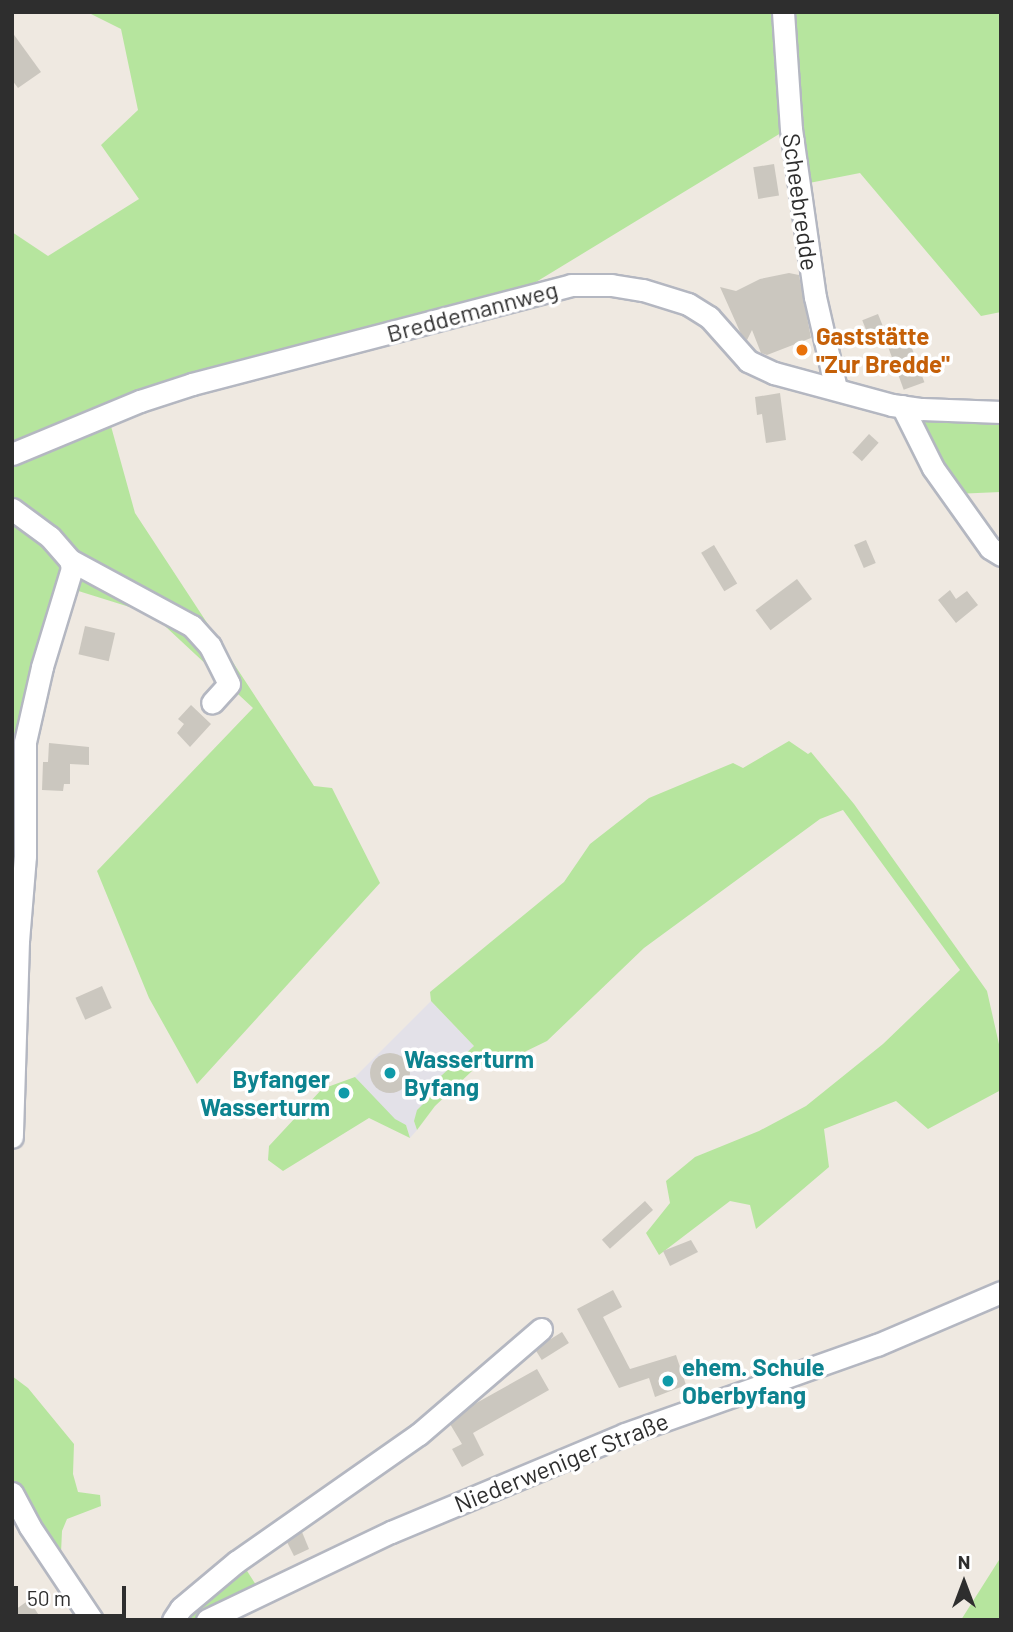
<!DOCTYPE html>
<meta charset="utf-8">
<style>
body{margin:0}
#map{position:relative;width:1013px;height:1632px;overflow:hidden;background:#efe9e1;font-family:Barlow,sans-serif}
div>[style]{position:absolute}
[style*='--x']{left:calc(var(--x)*1px);top:calc(var(--y)*1px);width:calc(var(--w)*1px);rotate:calc(var(--a)*1deg)}
.industrial>*{inset:0;background:#e3e1e8}
.green>*{inset:0;background:#b6e59e}
.building>*{inset:0;background:#cbc7bf;transform-origin:0 0}
.round{border-radius:50%}
.roads{filter:drop-shadow(2px 0 #b4b7c1) drop-shadow(-2px 0 #b4b7c1) drop-shadow(0 2px #b4b7c1) drop-shadow(0 -2px #b4b7c1)}
.minor>*{height:21px;margin:-10.5px;padding:0 10.5px;transform-origin:10.5px;border-radius:10.5px;background:#fff}
.dots>*{width:19px;height:19px;translate:-50% -50%;box-sizing:border-box;border:4px solid #fff;border-radius:50%}
span{translate:-50% -50%;white-space:nowrap;text-align:center;line-height:1.15;-webkit-text-stroke:7px #fff;paint-order:stroke}
.street-label{font-size:24px;color:#2e2e2e}
.food-label{font-size:24px;color:#c56008;font-weight:700}
.left{translate:0 -50%;text-align:left}
.culture-label{font-size:24px;color:#0d838f;font-weight:700}
.right{translate:-100% -50%;text-align:right}
.frame{position:absolute;inset:0;border:14px solid #2e2e2e;pointer-events:none}
.north{position:absolute;left:929px;top:1548px;width:70px;height:70px;-webkit-text-stroke:5px #fff;paint-order:stroke;rotate:0deg;font-size:19px;font-weight:700;line-height:28px;text-align:center;color:#2e2e2e}
.north::after{content:'';display:block;margin:auto;width:24px;height:32px;background:#2e2e2e;clip-path:polygon(50% 0,100% 100%,50% 72%,0 100%)}
.scale{position:absolute;left:14px;top:1586px;width:112px;height:32px;box-sizing:border-box;border:4px solid #2e2e2e;border-top:0;padding-left:9px;font-size:21px;line-height:24px;white-space:nowrap;color:#2e2e2e;-webkit-text-stroke:5px #fff;paint-order:stroke}
</style>
<div id="map">
<div class="industrial">
<i style="clip-path:polygon(431px 1001px,474px 1046px,421px 1095px,426px 1100px,414px 1121px,417px 1130px,410px 1138px,406px 1125px,395px 1120px,355px 1077px)"></i>
</div>
<div class="green">
<i style="clip-path:polygon(87px 12px,1001px 12px,1001px 312px,981px 316px,860px 173px,804px 184px,794px 125px,536px 282px,126px 410px,109px 419px,135px 513px,314px 786px,332px 788px,380px 883px,197px 1084px,149px 998px,97px 871px,253px 708px,152px 614px,72px 589px,34px 703px,12px 1100px,12px 232px,48px 256px,139px 199px,101px 145px,138px 110px,121px 29px)"></i>
<i style="clip-path:polygon(910px 414px,1001px 417px,1001px 492px,954px 494px)"></i>
<i style="clip-path:polygon(789px 741px,808px 754px,811px 752px,854px 804px,987px 991px,1001px 1053px,1001px 1090px,928px 1129px,896px 1101px,824px 1129px,829px 1167px,756px 1229px,750px 1205px,730px 1201px,659px 1255px,646px 1233px,670px 1203px,666px 1181px,695px 1157px,759px 1131px,806px 1106px,883px 1044px,960px 970px,843px 810px,820px 819px,644px 948px,547px 1041px,512px 1058px,489px 1060px,472px 1071px,435px 1106px,417px 1130px,414px 1121px,417px 1110px,426px 1101px,420px 1095px,474px 1046px,431px 1001px,430px 992px,564px 882px,590px 844px,649px 798px,733px 763px,743px 768px)"></i>
<i style="clip-path:polygon(355px 1077px,395px 1119px,406px 1125px,410px 1138px,369px 1118px,283px 1171px,268px 1160px,269px 1146px,322px 1089px)"></i>
<i style="clip-path:polygon(12px 1376px,28px 1388px,74px 1444px,73px 1474px,78px 1492px,100px 1495px,101px 1506px,67px 1519px,62px 1531px,61px 1553px,54px 1561px,12px 1490px)"></i>
<i style="clip-path:polygon(1001px 1556px,1001px 1620px,961px 1620px,999px 1560px)"></i>
<i style="clip-path:polygon(242px 1563px,258px 1588px,195px 1620px,180px 1620px)"></i>
</div>
<div class="building">
<i style="clip-path:polygon(12px 32px,41px 72px,18px 88px,12px 80px)"></i>
<i style="left:774px;top:164px;width:32px;height:21px;rotate:81deg"></i>
<i style="clip-path:polygon(789px 273px,799px 275px,811px 338px,767px 355px,761px 353px,752px 330px,747px 340px,741px 334px,720px 287px,736px 291px,760px 279px)"></i>
<i style="left:878px;top:314px;width:22px;height:17px;rotate:68deg"></i>
<i style="left:909px;top:340px;width:45px;height:22px;rotate:70deg"></i>
<i style="clip-path:polygon(780px 393px,786px 440px,766px 443px,762px 414px,757px 415px,755px 397px)"></i>
<i style="left:869px;top:434px;width:13px;height:25px;rotate:42deg"></i>
<i style="left:866px;top:540px;width:25px;height:13px;rotate:67deg"></i>
<i style="left:714px;top:545px;width:45px;height:15px;rotate:59deg"></i>
<i style="left:797px;top:579px;width:25px;height:52px;rotate:53deg"></i>
<i style="clip-path:polygon(950px 590px,956px 599px,967px 591px,978px 605px,956px 623px,938px 600px)"></i>
<i style="left:85px;top:626px;width:31px;height:29px;rotate:13deg"></i>
<i style="clip-path:polygon(191px 705px,211px 724px,190px 747px,177px 733px,184px 724px,178px 719px)"></i>
<i style="clip-path:polygon(49px 743px,89px 747px,89px 765px,70px 764px,70px 784px,64px 784px,63px 791px,42px 790px,43px 762px,48px 762px)"></i>
<i style="left:102px;top:986px;width:24px;height:29px;rotate:66deg"></i>
<i class="round" style="left:370px;top:1053px;width:40px;height:40px"></i>
<i style="left:645px;top:1201px;width:12px;height:58px;rotate:48deg"></i>
<i style="clip-path:polygon(691px 1240px,698px 1252px,670px 1266px,663px 1251px)"></i>
<i style="clip-path:polygon(613px 1290px,622px 1307px,603px 1317px,630px 1369px,676px 1355px,686px 1385px,655px 1397px,649px 1378px,619px 1388px,577px 1309px)"></i>
<i style="left:562px;top:1332px;width:13px;height:32px;rotate:58deg"></i>
<i style="clip-path:polygon(537px 1369px,549px 1390px,473px 1433px,484px 1455px,462px 1467px,452px 1449px,462px 1444px,450px 1424px,471px 1406px)"></i>
<i style="clip-path:polygon(302px 1532px,309px 1549px,294px 1556px,287px 1542px)"></i>
<i style="clip-path:polygon(29px 1600px,42px 1620px,12px 1620px,12px 1612px)"></i>
</div>
<div class="roads">
<div class="minor">
<i style="--x:783;--y:12;--w:117;--a:86.1"></i>
<i style="--x:791;--y:129;--w:170;--a:81.9"></i>
<i style="--x:815;--y:297;--w:94;--a:77.1"></i>
<i style="--x:902;--y:406;--w:69;--a:63.4"></i>
<i style="--x:933;--y:468;--w:98;--a:54.5"></i>
<i style="--x:990;--y:548;--w:13;--a:32"></i>
<i style="--x:12;--y:454;--w:139;--a:-22.5"></i>
<i style="--x:140;--y:401;--w:55;--a:-18.1"></i>
<i style="--x:192;--y:384;--w:392;--a:-14.6"></i>
<i style="--x:571;--y:285;--w:40;--a:0"></i>
<i style="--x:611;--y:285;--w:32;--a:9"></i>
<i style="--x:643;--y:290;--w:47;--a:17.3"></i>
<i style="--x:688;--y:304;--w:25;--a:32"></i>
<i style="--x:709;--y:317;--w:59;--a:48.4"></i>
<i style="--x:748;--y:361;--w:29;--a:25"></i>
<i style="--x:774;--y:373;--w:122;--a:15.2"></i>
<i style="--x:892;--y:405;--w:30;--a:8"></i>
<i style="--x:922;--y:409;--w:79;--a:2.2"></i>
<i style="--x:12;--y:509;--w:47;--a:36.4"></i>
<i style="--x:50;--y:537;--w:30;--a:49"></i>
<i style="--x:70;--y:560;--w:8;--a:76"></i>
<i style="--x:72;--y:568;--w:103;--a:106.9"></i>
<i style="--x:42;--y:667;--w:77;--a:102.8"></i>
<i style="--x:25;--y:742;--w:114;--a:90"></i>
<i style="--x:25;--y:856;--w:85;--a:94.7"></i>
<i style="--x:18;--y:941;--w:196;--a:91.8"></i>
<i style="--x:70;--y:560;--w:139;--a:28.4"></i>
<i style="--x:192;--y:626;--w:27;--a:48"></i>
<i style="--x:210;--y:646;--w:42;--a:63.4"></i>
<i style="--x:229;--y:684;--w:25;--a:132"></i>
<i style="--x:12;--y:1493;--w:38;--a:62"></i>
<i style="--x:30;--y:1527;--w:112;--a:56.3"></i>
<i style="--x:173;--y:1620;--w:14;--a:-56"></i>
<i style="--x:181;--y:1608;--w:72;--a:-39.9"></i>
<i style="--x:236;--y:1562;--w:223;--a:-35"></i>
<i style="--x:419;--y:1434;--w:161;--a:-40.7"></i>
<i style="--x:207;--y:1620;--w:204;--a:-25.6"></i>
<i style="--x:391;--y:1532;--w:254;--a:-22.7"></i>
<i style="--x:625;--y:1434;--w:267;--a:-19.5"></i>
<i style="--x:877;--y:1345;--w:135;--a:-23.1"></i>
</div>
</div>
<div class="dots">
<i style="left:802px;top:350px;background:#e8710a"></i>
<i style="left:390px;top:1073px;background:#0f9aa8"></i>
<i style="left:344px;top:1093px;background:#0f9aa8"></i>
<i style="left:668px;top:1381px;background:#0f9aa8"></i>
</div>
<div class="street-label">
<span style="left:801px;top:202px;rotate:82deg">Scheebredde</span>
<span style="left:472px;top:311px;rotate:-15deg">Breddemannweg</span>
<span style="left:561px;top:1462px;rotate:-22deg">Niederweniger Straße</span>
</div>
<div class="food-label">
<span class="left" style="left:816px;top:350px">Gaststätte<br>"Zur Bredde"</span>
</div>
<div class="culture-label">
<span class="left" style="left:404px;top:1073px">Wasserturm<br>Byfang</span>
<span class="right" style="left:330px;top:1093px">Byfanger<br>Wasserturm</span>
<span class="left" style="left:682px;top:1381px">ehem. Schule<br>Oberbyfang</span>
</div>
<div class="frame"></div>
<div class="north">N</div>
<div class="scale">50 m</div>
</div>
